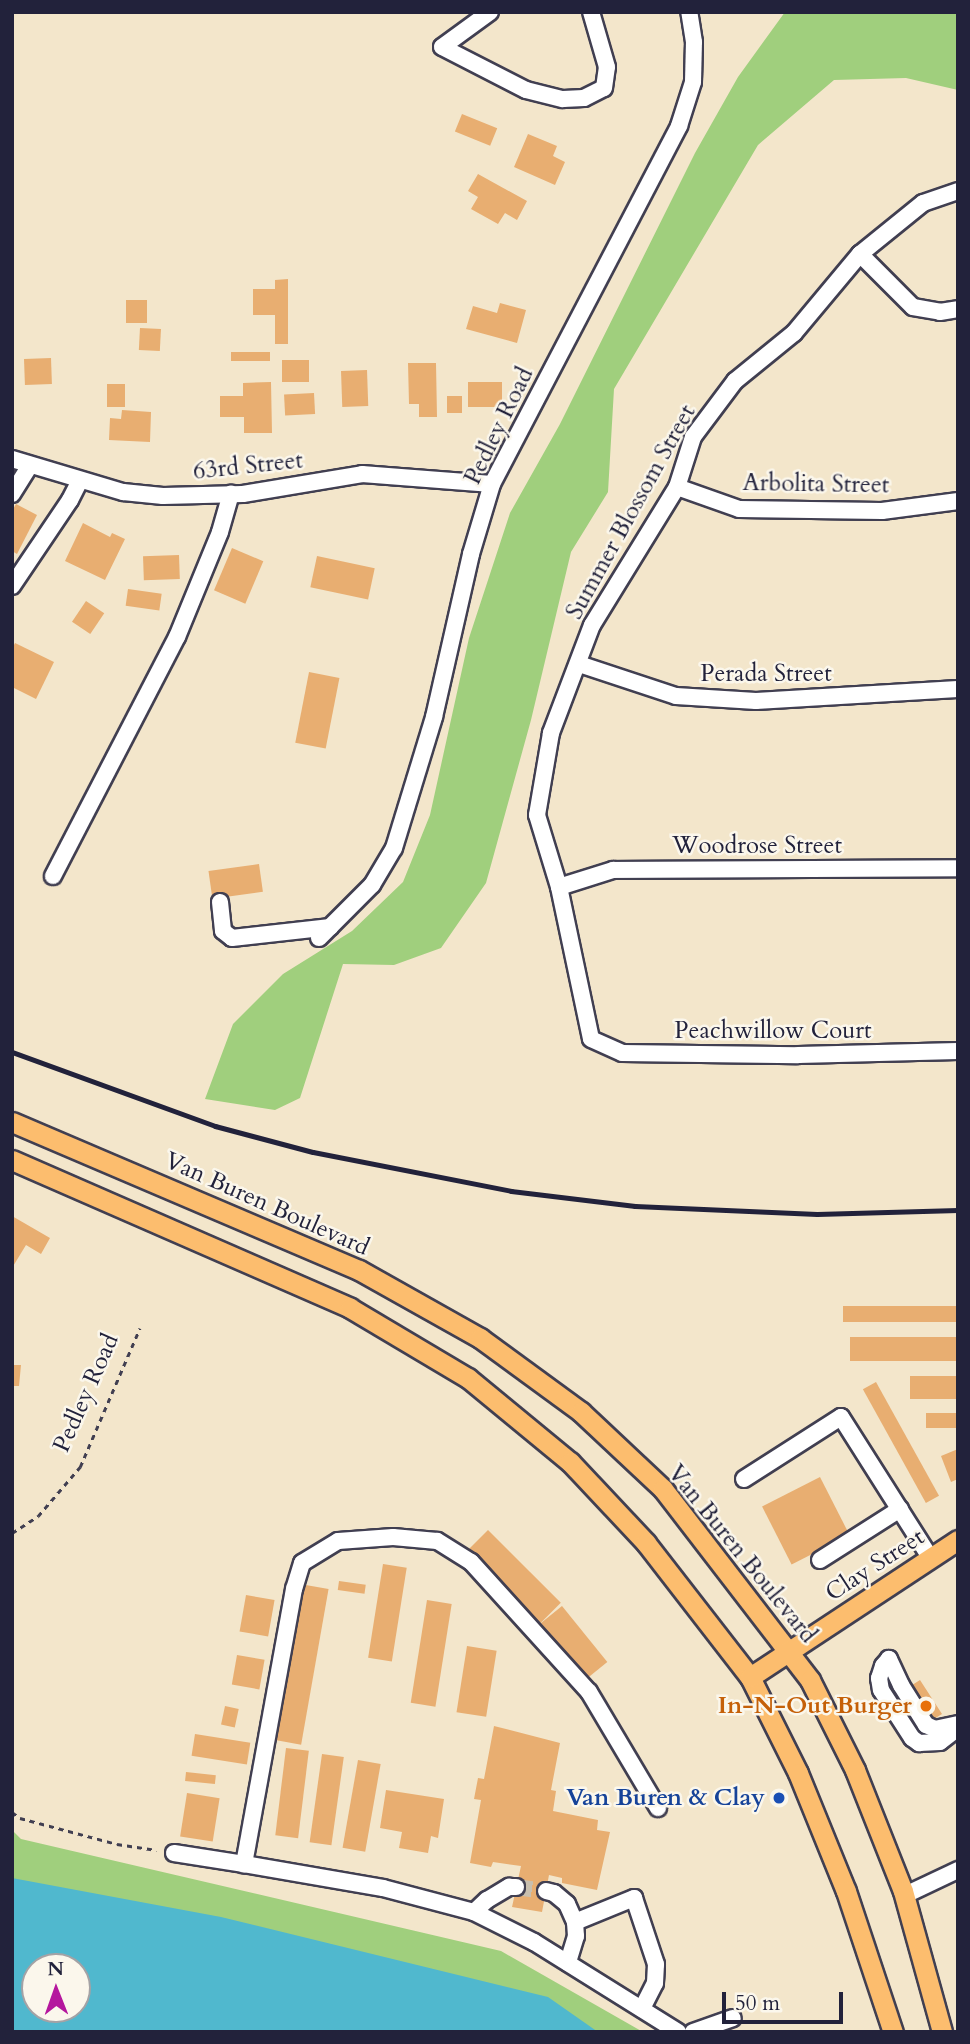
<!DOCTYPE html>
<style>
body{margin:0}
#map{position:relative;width:970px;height:2044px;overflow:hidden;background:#f3e6cb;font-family:Cardo,serif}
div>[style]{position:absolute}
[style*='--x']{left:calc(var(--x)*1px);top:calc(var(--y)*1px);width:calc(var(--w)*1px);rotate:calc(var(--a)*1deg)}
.green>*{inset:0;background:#a0cf7d}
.water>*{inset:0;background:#50b8ce}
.building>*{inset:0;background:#e8ae71;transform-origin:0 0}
.minor-tunnel>*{height:16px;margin-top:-8px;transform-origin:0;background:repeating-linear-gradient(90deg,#c9bfae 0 16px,transparent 0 24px)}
.path>*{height:2.5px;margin-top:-1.25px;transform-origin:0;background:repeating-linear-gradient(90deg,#413f51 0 5px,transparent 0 10px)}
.roads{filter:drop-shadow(2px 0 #413f51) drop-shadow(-2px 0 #413f51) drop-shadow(0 2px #413f51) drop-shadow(0 -2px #413f51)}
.minor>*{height:16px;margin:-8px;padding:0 8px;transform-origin:8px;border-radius:8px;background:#fff}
.major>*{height:19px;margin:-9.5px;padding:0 9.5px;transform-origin:9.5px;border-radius:9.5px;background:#fcbd6e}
.rail>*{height:5px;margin:-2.5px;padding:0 2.5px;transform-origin:2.5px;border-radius:2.5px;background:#22223b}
.dots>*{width:19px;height:19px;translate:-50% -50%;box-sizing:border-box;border:4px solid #fbf7ec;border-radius:50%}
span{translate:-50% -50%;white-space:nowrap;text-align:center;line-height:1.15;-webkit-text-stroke:5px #fbf7ec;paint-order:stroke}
.street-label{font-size:24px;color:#22223b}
.food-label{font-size:24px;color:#c56008;font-weight:700}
.right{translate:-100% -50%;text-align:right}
.transit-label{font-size:24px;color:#164399;font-weight:700}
.frame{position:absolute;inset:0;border:14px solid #22223b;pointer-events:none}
.north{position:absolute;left:21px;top:1953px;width:70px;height:70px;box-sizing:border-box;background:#fbf7ec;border:2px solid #a4a2a5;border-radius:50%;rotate:359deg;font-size:19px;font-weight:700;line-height:28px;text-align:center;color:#22223b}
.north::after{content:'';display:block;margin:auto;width:24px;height:32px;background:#b5179e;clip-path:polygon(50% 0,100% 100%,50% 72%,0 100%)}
.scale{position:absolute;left:722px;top:1992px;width:121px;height:32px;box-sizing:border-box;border:4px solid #22223b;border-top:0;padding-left:9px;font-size:21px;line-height:24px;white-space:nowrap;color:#22223b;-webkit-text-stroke:5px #fbf7ec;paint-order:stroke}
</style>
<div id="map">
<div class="green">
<i style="clip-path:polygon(785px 12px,958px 12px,958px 90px,906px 78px,834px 80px,758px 145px,614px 389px,608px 492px,571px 552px,531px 720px,486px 883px,441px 948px,394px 965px,343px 964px,300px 1098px,275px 1110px,205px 1099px,233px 1024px,283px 974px,352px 931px,403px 882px,430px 815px,469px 638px,510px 513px,560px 424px,695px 153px,738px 77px)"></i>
<i style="clip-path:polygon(evenodd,12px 1830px,21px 1839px,501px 1951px,643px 2032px,12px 2032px,12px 1830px,35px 1967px,77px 1967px,77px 2009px,35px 2009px,35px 1967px)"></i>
</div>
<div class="water">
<i style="clip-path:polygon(evenodd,12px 1878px,221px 1917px,548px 1997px,598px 2032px,12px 2032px,12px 1878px,35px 1967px,77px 1967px,77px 2009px,35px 2009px,35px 1967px)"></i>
</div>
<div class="building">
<i style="left:462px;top:114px;width:38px;height:19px;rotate:22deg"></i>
<i style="clip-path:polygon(528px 134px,557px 146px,553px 156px,565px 162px,555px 185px,514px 167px)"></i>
<i style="clip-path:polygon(478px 174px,527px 201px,517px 220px,505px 213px,498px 224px,471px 209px,478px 197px,468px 191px)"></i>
<i style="clip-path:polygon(288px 279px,288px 344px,275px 344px,275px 315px,253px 315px,253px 289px,275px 289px,275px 280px)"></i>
<i style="left:126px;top:300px;width:21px;height:23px"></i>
<i style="clip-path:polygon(500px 303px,526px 310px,517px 343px,466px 329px,473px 306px,497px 313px)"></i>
<i style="left:140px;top:328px;width:21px;height:22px;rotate:3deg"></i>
<i style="left:231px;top:352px;width:39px;height:9px"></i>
<i style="left:51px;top:358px;width:26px;height:27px;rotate:88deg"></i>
<i style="left:282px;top:360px;width:27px;height:22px"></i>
<i style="clip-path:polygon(408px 363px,436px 363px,437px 417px,419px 417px,419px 404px,409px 404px)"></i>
<i style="left:367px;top:370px;width:36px;height:26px;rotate:88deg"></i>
<i style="clip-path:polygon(271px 382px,272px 433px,244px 433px,244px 417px,220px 417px,220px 396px,243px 396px,243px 383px)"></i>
<i style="left:502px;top:382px;width:25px;height:34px;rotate:90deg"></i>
<i style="left:107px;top:384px;width:18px;height:23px"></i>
<i style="left:314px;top:393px;width:21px;height:30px;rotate:87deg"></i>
<i style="left:447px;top:396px;width:15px;height:17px"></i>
<i style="clip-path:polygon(122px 410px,151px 412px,150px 442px,109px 440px,110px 418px,121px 419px)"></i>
<i style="clip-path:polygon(16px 504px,37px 515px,17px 554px,12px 551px,12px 511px)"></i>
<i style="clip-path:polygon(83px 523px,110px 537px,112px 533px,125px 539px,105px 580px,65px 561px)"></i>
<i style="left:232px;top:548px;width:34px;height:46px;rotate:23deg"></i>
<i style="left:179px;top:555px;width:24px;height:36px;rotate:88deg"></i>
<i style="left:317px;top:556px;width:59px;height:32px;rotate:12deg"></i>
<i style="left:128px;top:589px;width:34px;height:17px;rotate:8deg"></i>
<i style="left:86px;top:601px;width:22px;height:25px;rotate:34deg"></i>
<i style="clip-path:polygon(15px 643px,54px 662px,36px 699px,12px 687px,12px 649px)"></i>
<i style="left:309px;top:672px;width:31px;height:72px;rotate:11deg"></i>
<i style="left:259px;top:864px;width:28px;height:51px;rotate:82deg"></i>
<i style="clip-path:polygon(12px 1216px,50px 1238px,41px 1254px,26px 1245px,12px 1268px)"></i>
<i style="left:958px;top:1306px;width:16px;height:115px;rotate:90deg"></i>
<i style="left:958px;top:1337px;width:24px;height:108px;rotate:90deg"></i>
<i style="clip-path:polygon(12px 1365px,21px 1365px,19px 1386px,12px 1386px)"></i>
<i style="left:958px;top:1376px;width:23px;height:48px;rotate:90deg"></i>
<i style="left:876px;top:1382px;width:130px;height:15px;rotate:61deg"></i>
<i style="left:958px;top:1413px;width:15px;height:32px;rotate:90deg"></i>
<i style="clip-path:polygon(958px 1449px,958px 1479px,951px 1482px,941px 1456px)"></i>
<i style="left:820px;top:1477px;width:65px;height:65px;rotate:63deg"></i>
<i style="left:488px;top:1530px;width:103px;height:29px;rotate:45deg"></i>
<i style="left:383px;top:1564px;width:24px;height:95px;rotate:9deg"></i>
<i style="left:339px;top:1581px;width:27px;height:9px;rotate:8deg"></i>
<i style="left:300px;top:1584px;width:29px;height:158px;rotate:10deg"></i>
<i style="left:246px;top:1595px;width:29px;height:37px;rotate:10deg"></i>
<i style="left:427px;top:1600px;width:25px;height:104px;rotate:9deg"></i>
<i style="left:562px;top:1606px;width:72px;height:29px;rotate:51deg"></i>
<i style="left:467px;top:1646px;width:30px;height:67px;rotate:9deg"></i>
<i style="left:237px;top:1655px;width:28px;height:30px;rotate:10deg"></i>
<i style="clip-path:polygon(920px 1680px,942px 1714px,926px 1724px,910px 1699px,885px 1715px,876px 1701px,906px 1682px,909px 1687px)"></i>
<i style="left:225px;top:1706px;width:14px;height:19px;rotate:12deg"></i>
<i style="clip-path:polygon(494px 1726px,560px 1743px,551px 1790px,556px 1791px,553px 1811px,598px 1820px,597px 1830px,610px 1832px,597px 1890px,562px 1883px,562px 1878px,549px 1875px,542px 1912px,512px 1907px,521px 1866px,493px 1862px,491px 1867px,470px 1863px,481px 1800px,474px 1799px,478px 1778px,484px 1779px)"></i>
<i style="left:195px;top:1734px;width:56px;height:22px;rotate:9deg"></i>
<i style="left:286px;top:1748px;width:23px;height:88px;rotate:7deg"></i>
<i style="left:322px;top:1754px;width:22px;height:89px;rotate:8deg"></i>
<i style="left:358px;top:1760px;width:23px;height:89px;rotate:10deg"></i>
<i style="left:186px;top:1772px;width:30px;height:9px;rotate:6deg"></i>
<i style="clip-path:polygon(386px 1790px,444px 1799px,438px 1838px,431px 1836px,428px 1853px,399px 1848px,402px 1832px,380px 1828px)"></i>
<i style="left:187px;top:1793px;width:33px;height:44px;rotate:9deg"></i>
</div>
<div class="minor-tunnel">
<i style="--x:516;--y:1887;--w:30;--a:8"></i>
</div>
<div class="path">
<i style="--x:12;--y:1533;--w:31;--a:-33"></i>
<i style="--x:38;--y:1516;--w:65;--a:-49.4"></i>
<i style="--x:80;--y:1467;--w:151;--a:-66.7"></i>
<i style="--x:12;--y:1812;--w:10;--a:37"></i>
<i style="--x:20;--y:1818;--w:100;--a:15"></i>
<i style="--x:117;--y:1844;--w:40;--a:8.5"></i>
</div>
<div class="roads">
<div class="minor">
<i style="--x:490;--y:12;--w:59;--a:143.9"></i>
<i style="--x:442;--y:47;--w:94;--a:27.1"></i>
<i style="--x:526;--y:90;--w:38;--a:14"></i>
<i style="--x:563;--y:99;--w:21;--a:-3"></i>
<i style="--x:584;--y:98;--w:22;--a:-27"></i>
<i style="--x:604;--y:88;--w:21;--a:-82"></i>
<i style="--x:607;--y:67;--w:57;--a:-106.2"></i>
<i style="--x:958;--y:191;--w:37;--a:161"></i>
<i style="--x:923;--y:203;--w:81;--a:141"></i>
<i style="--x:860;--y:254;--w:103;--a:129.9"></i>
<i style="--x:794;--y:333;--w:76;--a:140.9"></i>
<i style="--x:735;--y:381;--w:70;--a:126.9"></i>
<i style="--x:693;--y:437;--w:52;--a:107.7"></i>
<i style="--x:677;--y:487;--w:162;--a:121.6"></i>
<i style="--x:592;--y:625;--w:116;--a:110.8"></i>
<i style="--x:551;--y:733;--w:83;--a:99.7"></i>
<i style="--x:537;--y:815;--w:75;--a:73"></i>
<i style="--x:559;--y:887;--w:155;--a:78.1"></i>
<i style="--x:591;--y:1039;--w:34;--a:24"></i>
<i style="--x:622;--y:1053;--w:176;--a:0.7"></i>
<i style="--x:798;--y:1055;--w:160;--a:-1.4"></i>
<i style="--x:860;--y:254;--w:75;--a:45"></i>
<i style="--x:913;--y:307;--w:27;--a:10"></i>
<i style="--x:940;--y:312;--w:18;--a:-9"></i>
<i style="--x:12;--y:459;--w:116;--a:16.6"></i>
<i style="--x:123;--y:492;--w:40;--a:5.7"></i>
<i style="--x:163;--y:496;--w:80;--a:-1.4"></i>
<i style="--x:243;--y:494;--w:121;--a:-9.5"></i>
<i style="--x:362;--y:474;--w:130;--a:4.4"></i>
<i style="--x:677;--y:487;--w:66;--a:19.5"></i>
<i style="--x:739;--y:509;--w:143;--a:0.8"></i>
<i style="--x:882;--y:511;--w:77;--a:-7.5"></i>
<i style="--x:12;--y:494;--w:34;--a:-58"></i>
<i style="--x:12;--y:586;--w:104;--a:-56"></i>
<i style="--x:70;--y:500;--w:22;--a:-63"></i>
<i style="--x:579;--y:664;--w:102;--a:18.3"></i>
<i style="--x:676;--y:696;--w:80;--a:3.6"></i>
<i style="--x:756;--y:701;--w:202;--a:-3.4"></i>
<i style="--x:53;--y:876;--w:269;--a:-62.6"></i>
<i style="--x:177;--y:637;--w:113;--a:-67.7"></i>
<i style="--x:220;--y:532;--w:40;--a:-74"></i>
<i style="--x:559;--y:887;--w:57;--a:-17.5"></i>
<i style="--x:613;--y:870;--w:345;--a:-0.3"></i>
<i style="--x:220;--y:902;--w:29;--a:84"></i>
<i style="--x:223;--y:931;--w:11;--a:38"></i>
<i style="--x:232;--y:938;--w:99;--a:-6.4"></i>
<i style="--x:319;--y:938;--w:75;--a:-45"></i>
<i style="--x:372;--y:885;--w:43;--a:-59.3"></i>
<i style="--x:394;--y:848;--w:137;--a:-73"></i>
<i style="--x:434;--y:717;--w:167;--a:-77.2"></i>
<i style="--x:471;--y:554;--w:73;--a:-73.3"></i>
<i style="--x:492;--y:484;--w:404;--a:-62.4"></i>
<i style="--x:679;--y:126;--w:46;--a:-72.3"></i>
<i style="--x:693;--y:82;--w:40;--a:-88.6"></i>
<i style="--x:694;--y:42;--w:30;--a:-99"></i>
<i style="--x:744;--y:1479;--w:115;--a:-32.6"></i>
<i style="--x:841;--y:1417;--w:166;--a:57.6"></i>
<i style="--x:820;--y:1560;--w:95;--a:-32.5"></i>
<i style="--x:958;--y:1724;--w:24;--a:168"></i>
<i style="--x:935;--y:1729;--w:10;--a:-156"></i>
<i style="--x:926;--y:1725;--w:47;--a:-122"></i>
<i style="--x:901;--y:1685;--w:29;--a:-115"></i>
<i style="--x:889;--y:1659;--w:9;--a:131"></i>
<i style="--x:883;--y:1666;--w:13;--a:108"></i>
<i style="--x:879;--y:1678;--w:12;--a:81"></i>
<i style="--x:881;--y:1690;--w:57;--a:57.1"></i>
<i style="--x:912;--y:1738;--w:9;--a:36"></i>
<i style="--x:919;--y:1743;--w:21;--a:-3"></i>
<i style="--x:940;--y:1742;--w:23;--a:-38"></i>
<i style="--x:658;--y:1808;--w:135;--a:-120.7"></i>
<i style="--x:589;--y:1692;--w:176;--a:-132.2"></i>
<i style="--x:471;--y:1562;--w:40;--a:-148"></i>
<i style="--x:437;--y:1541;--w:44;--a:-174.8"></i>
<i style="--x:393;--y:1537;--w:55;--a:175.8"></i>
<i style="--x:338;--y:1541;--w:42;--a:148.6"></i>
<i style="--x:302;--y:1563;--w:27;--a:107"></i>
<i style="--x:294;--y:1589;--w:280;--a:100.3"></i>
<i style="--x:244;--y:1864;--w:141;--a:9.8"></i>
<i style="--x:383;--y:1888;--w:94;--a:14.8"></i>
<i style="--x:474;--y:1912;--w:67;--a:26.6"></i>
<i style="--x:534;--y:1942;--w:170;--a:32"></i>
<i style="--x:174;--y:1853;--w:71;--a:8.9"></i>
<i style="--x:546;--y:1891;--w:8;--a:14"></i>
<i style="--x:554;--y:1893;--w:17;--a:40"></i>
<i style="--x:567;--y:1904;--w:20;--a:66"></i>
<i style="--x:575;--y:1922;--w:14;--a:86"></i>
<i style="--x:576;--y:1936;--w:28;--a:107"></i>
<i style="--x:905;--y:1895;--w:59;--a:-25.3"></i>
<i style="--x:474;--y:1912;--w:18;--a:-43"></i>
<i style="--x:487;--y:1900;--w:26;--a:-31"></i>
<i style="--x:509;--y:1887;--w:7;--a:0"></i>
<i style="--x:575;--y:1922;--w:64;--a:-22.1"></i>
<i style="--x:634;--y:1898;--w:70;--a:71.6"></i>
<i style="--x:656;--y:1964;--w:19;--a:93"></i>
<i style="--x:655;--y:1983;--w:29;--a:117"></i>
<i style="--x:693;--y:2032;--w:42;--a:-19.3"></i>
</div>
<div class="major">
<i style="--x:12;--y:1122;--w:377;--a:23.1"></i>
<i style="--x:359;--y:1270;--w:139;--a:29.3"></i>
<i style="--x:480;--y:1338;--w:125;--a:36.2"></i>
<i style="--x:581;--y:1412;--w:112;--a:43.2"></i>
<i style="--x:663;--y:1489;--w:241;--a:52.4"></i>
<i style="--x:810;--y:1680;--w:101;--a:63.4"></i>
<i style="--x:855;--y:1770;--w:130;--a:68.4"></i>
<i style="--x:903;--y:1891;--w:146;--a:74.5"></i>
<i style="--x:12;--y:1160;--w:369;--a:23.6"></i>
<i style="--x:350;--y:1308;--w:137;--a:30.7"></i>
<i style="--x:468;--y:1378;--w:132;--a:39.5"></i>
<i style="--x:570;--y:1462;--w:111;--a:46.8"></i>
<i style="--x:646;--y:1543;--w:170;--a:52.2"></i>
<i style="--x:750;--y:1677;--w:107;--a:63.4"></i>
<i style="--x:798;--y:1773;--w:127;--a:67.9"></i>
<i style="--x:846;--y:1891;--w:149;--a:71.6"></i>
<i style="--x:750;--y:1677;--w:249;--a:-33.4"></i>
</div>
</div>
<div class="rail">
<i style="--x:12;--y:1052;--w:216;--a:20"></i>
<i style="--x:215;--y:1126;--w:101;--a:14.9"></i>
<i style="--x:313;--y:1152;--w:202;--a:11.1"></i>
<i style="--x:511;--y:1191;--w:125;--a:6.9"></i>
<i style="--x:635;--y:1206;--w:182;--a:2.5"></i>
<i style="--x:817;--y:1214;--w:141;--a:-1.6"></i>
</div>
<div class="dots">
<i style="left:926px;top:1706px;background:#e8710a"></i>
<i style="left:779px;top:1798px;background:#1a4fb4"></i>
</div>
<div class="street-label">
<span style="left:499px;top:426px;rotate:-64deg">Pedley Road</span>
<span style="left:248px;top:466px;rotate:-6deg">63rd Street</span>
<span style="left:816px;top:484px;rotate:1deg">Arbolita Street</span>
<span style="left:631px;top:512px;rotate:-61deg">Summer Blossom Street</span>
<span style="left:766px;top:674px">Perada Street</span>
<span style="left:757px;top:846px">Woodrose Street</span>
<span style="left:773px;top:1031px">Peachwillow Court</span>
<span style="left:267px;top:1204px;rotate:24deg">Van Buren Boulevard</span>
<span style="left:86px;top:1393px;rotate:-66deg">Pedley Road</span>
<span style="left:742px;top:1554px;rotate:51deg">Van Buren Boulevard</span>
<span style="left:875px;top:1565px;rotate:-33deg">Clay Street</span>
</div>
<div class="food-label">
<span class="right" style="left:912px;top:1706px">In-N-Out Burger</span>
</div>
<div class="transit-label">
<span class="right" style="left:765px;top:1798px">Van Buren &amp; Clay</span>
</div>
<div class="frame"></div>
<div class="north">N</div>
<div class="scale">50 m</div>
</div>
